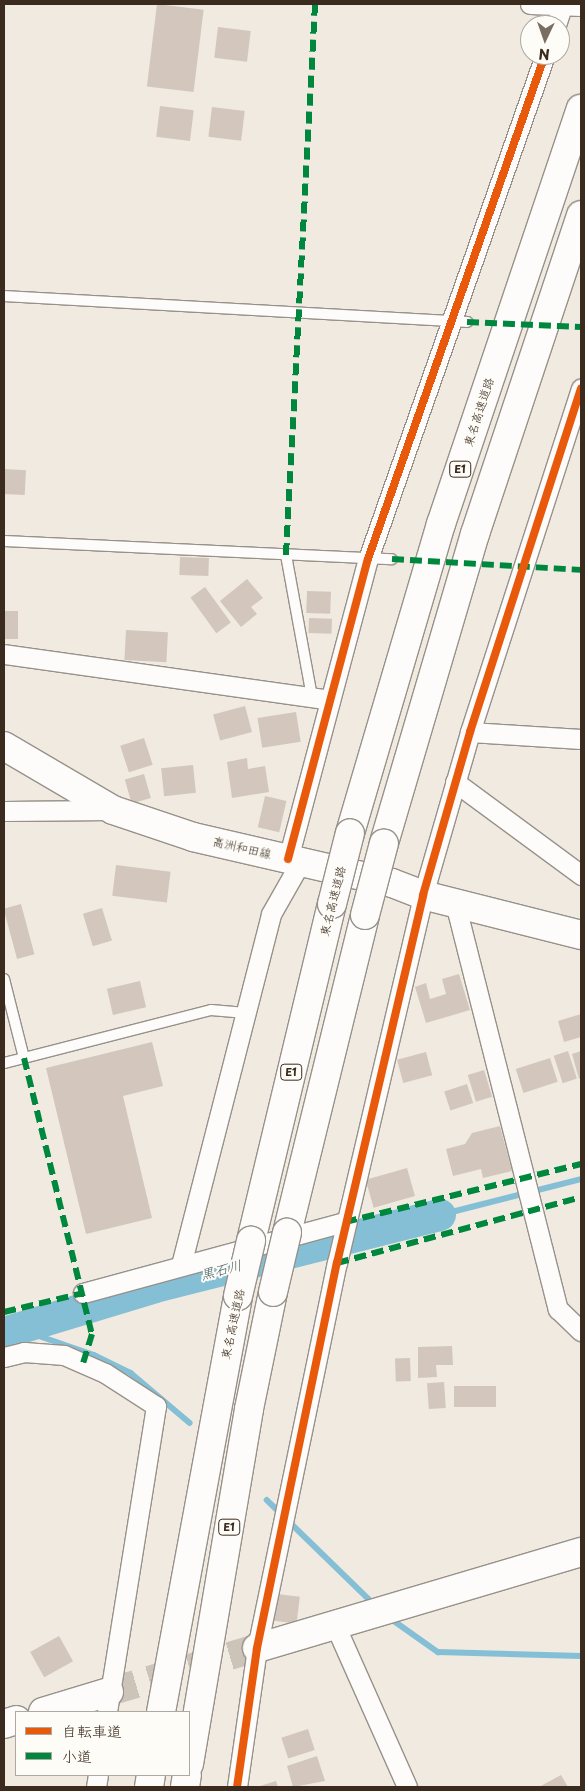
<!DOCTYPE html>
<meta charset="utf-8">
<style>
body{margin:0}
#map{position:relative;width:585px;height:1791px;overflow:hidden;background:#f0eae0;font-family:"Playpen Sans","Klee One",sans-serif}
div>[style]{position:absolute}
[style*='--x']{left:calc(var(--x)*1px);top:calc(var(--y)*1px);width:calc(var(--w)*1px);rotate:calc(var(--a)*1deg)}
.stream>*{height:5.5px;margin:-2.75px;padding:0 2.75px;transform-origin:2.75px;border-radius:2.75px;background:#84bfd6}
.river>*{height:32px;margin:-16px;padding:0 16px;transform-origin:16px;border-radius:16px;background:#84bfd6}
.building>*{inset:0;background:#d3c7bd;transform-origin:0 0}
.secondary-tunnel>*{height:28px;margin-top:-14px;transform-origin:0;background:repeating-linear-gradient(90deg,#ccc4b9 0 28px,transparent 0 42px)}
.roads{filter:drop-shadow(1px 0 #97918a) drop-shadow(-1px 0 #97918a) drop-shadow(0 1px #97918a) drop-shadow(0 -1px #97918a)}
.lane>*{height:10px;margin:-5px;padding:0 5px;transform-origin:5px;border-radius:5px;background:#fdfcfa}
.street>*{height:19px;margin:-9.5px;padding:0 9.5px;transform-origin:9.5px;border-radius:9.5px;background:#fdfcfa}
.secondary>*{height:28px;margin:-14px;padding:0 14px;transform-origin:14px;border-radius:14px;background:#fdfcfa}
.highway>*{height:28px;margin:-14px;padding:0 14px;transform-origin:14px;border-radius:14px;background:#fdfcfa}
.bridges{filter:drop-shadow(1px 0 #97918a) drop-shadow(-1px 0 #97918a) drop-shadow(0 1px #97918a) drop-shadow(0 -1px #97918a)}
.highway-bridge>*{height:28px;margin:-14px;padding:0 14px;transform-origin:14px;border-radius:14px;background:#fdfcfa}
.quiet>*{height:6px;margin-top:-3px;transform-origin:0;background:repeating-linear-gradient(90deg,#00873e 0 12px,transparent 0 18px)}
.cycleway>*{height:8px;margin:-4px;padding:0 4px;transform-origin:4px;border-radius:4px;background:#e8590c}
span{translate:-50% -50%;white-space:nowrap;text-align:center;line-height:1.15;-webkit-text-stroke:4px #fdfcf7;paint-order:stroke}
.shield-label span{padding:1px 4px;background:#fdfcf7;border:1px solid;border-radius:4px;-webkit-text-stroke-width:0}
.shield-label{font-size:11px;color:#3b2a1e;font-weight:700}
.street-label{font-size:12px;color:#3b2a1e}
.water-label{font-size:14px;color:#465e66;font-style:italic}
.frame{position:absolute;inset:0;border:5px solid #3b2a1e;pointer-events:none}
.legend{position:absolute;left:15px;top:1711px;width:175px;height:65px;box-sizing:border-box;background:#fdfcf7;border:1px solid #afa8a0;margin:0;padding:6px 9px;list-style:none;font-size:15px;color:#3b2a1e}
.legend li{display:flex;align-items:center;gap:10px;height:25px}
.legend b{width:25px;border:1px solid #afa8a0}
.north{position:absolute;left:520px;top:15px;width:50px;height:50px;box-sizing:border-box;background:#fdfcf7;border:1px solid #afa8a0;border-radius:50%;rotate:183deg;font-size:14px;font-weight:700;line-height:20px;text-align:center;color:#3b2a1e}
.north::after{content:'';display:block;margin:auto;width:18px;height:22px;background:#7a6d62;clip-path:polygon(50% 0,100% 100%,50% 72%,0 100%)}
</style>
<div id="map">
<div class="stream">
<i style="--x:440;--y:1215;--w:146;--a:-14.3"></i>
<i style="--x:19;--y:1329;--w:79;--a:19.1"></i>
<i style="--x:94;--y:1355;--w:41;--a:25.9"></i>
<i style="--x:131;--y:1373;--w:77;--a:40.3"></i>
<i style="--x:267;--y:1500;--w:151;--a:44.2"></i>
<i style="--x:390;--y:1618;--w:59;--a:35.3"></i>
<i style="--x:438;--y:1652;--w:143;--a:1.6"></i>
</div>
<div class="river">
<i style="--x:4;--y:1333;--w:158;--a:-16.9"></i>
<i style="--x:155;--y:1287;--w:294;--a:-14.2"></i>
</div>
<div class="building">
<i style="left:157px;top:4px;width:47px;height:83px;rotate:7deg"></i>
<i style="left:218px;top:27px;width:33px;height:31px;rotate:7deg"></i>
<i style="left:160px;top:106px;width:34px;height:31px;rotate:7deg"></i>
<i style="left:212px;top:107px;width:33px;height:30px;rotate:7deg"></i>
<i style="left:4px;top:469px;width:22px;height:25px;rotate:3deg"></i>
<i style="left:180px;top:557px;width:29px;height:18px;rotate:2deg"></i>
<i style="clip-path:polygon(247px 579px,263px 598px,251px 607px,257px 614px,241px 627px,220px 601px)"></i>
<i style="left:205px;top:587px;width:44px;height:18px;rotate:54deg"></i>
<i style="left:307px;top:591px;width:24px;height:22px;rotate:2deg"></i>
<i style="left:4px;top:611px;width:14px;height:28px"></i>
<i style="left:309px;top:618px;width:23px;height:15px;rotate:2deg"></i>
<i style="left:126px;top:630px;width:42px;height:30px;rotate:3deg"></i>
<i style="left:245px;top:706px;width:27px;height:33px;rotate:75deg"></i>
<i style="left:296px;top:712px;width:30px;height:39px;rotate:81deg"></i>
<i style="left:144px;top:738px;width:28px;height:25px;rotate:72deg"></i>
<i style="clip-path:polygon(247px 758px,248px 769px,265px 766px,269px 792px,232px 798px,227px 762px)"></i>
<i style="left:193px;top:765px;width:28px;height:32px;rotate:84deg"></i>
<i style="left:144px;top:774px;width:25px;height:20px;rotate:74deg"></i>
<i style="left:265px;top:796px;width:22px;height:32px;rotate:13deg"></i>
<i style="left:116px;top:865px;width:55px;height:31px;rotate:7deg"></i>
<i style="left:21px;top:904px;width:52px;height:18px;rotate:75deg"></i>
<i style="left:102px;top:908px;width:34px;height:20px;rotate:73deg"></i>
<i style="clip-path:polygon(459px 974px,470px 1010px,426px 1023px,415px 987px,426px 983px,430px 999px,446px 994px,442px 979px)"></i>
<i style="left:140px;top:981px;width:27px;height:34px;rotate:77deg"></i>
<i style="clip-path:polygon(581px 1014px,581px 1037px,564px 1042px,558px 1021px)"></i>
<i style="clip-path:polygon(152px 1042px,163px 1086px,123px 1096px,152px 1218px,86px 1234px,46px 1068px)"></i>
<i style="left:568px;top:1051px;width:29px;height:15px;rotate:72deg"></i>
<i style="clip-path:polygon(581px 1051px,581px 1078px,579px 1079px,572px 1054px)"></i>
<i style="left:426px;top:1052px;width:24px;height:30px;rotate:75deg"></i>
<i style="left:550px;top:1058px;width:25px;height:36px;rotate:72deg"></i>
<i style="left:484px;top:1070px;width:28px;height:17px;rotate:73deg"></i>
<i style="left:467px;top:1084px;width:20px;height:24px;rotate:72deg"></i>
<i style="clip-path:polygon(500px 1126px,512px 1171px,483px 1178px,481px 1169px,453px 1176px,446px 1149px,465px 1144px,472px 1133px)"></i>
<i style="left:407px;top:1168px;width:29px;height:43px;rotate:74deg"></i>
<i style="clip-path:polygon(452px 1346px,453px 1365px,436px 1365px,437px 1377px,418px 1378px,418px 1347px)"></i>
<i style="left:410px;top:1358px;width:23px;height:15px;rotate:88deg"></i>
<i style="left:444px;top:1382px;width:26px;height:17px;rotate:86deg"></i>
<i style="left:496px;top:1386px;width:21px;height:42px;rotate:90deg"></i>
<i style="left:277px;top:1594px;width:23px;height:27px;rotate:7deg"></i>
<i style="left:59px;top:1636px;width:29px;height:33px;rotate:61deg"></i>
<i style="left:308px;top:1729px;width:22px;height:28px;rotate:72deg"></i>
<i style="clip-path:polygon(317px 1756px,325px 1781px,293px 1787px,287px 1766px)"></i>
<i style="clip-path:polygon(561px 1775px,568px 1787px,539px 1787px)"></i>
<i style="clip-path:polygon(276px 1781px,278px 1787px,257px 1787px)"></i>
</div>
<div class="secondary-tunnel">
<i style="--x:109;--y:1692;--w:154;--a:-16.6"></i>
</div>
<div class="roads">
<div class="lane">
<i style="--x:4;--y:296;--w:464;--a:3.2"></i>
<i style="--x:4;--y:541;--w:388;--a:2.7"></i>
<i style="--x:286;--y:555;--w:144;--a:79.6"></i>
<i style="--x:4;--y:979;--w:81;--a:75.8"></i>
<i style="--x:24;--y:1058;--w:21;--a:166"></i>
<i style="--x:24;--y:1058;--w:193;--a:-14.4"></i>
<i style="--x:211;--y:1010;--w:35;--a:5"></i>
</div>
<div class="street">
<i style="--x:530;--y:4;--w:51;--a:2.2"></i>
<i style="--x:556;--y:25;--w:22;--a:-72"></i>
<i style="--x:4;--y:654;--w:329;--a:8"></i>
<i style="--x:470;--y:732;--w:111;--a:3.6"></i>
<i style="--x:455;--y:782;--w:157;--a:36.4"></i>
<i style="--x:4;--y:811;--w:108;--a:-0.5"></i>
<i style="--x:288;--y:859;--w:310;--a:-75.1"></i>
<i style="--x:368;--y:559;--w:534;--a:-70.65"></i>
<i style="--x:455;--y:903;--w:419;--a:75.8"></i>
<i style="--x:558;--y:1309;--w:32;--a:44"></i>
<i style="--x:181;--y:1265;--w:362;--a:-75.6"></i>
<i style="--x:271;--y:914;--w:59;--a:-60.4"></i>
<i style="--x:83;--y:1293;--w:271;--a:-15.2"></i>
<i style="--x:4;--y:1357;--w:21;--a:-14"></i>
<i style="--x:24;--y:1352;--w:40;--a:4.3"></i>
<i style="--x:64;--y:1355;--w:45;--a:23.7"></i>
<i style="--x:105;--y:1373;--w:61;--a:32.9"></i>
<i style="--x:156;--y:1406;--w:310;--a:99.1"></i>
<i style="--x:335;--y:1625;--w:177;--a:66"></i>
<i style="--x:96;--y:1787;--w:12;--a:-81"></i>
<i style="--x:237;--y:1787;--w:140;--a:-81.8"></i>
<i style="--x:257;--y:1648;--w:393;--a:-78.3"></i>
<i style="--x:337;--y:1263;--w:378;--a:-76.8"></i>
<i style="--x:423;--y:895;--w:170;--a:-73.9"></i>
<i style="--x:470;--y:732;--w:361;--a:-72.1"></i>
</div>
<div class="secondary">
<i style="--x:4;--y:746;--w:126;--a:30.4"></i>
<i style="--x:113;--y:810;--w:84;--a:18.6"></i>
<i style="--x:193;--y:837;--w:204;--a:13"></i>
<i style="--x:392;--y:883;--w:33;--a:21"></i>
<i style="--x:423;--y:895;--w:163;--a:14.2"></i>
<i style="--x:257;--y:1648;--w:338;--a:-16.5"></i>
<i style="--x:43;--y:1712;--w:69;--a:-16.9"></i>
<i style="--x:4;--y:1724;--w:13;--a:-18"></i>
</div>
<div class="highway">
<i style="--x:350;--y:833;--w:322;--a:-73.6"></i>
<i style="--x:441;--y:524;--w:438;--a:-71.4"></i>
<i style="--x:384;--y:843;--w:322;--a:-73.6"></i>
<i style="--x:475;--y:534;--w:336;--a:-71.6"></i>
<i style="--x:287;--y:1233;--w:327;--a:-76.2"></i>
<i style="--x:251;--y:1241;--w:347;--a:-76.5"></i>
<i style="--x:161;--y:1712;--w:423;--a:-79.5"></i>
<i style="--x:189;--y:1764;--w:360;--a:-80.4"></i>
<i style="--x:249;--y:1409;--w:119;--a:-78.4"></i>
<i style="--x:149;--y:1787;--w:12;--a:-81"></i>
<i style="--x:185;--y:1787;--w:12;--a:-81"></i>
</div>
</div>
<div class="bridges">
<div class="highway-bridge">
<i style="--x:332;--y:904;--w:73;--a:-75.8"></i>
<i style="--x:365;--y:915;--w:74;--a:-75.2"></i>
<i style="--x:273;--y:1292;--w:61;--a:-76.7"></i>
<i style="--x:238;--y:1296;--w:57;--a:-76.7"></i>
</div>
</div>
<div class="quiet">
<i style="--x:467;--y:322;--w:114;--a:2.5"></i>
<i style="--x:286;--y:555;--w:552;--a:-86.99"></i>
<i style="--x:392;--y:559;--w:189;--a:3.3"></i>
<i style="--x:24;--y:1058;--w:284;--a:76.2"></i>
<i style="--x:92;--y:1334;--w:30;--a:107"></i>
<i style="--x:345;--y:1222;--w:243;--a:-13.8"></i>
<i style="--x:337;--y:1263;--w:253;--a:-15.1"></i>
<i style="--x:4;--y:1312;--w:81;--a:-13.5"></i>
</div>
<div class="cycleway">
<i style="--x:288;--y:859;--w:310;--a:-75.1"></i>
<i style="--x:368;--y:559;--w:534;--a:-70.65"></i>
<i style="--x:237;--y:1787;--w:140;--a:-81.8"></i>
<i style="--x:257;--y:1648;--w:393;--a:-78.3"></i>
<i style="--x:337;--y:1263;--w:378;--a:-76.8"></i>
<i style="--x:423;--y:895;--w:170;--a:-73.9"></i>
<i style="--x:470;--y:732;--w:361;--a:-72.1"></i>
</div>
<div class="shield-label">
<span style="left:460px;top:469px">E1</span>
<span style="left:291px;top:1072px">E1</span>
<span style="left:229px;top:1527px">E1</span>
</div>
<div class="street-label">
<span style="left:479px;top:412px;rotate:-72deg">東名高速道路</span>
<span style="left:242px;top:848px;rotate:13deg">高洲和田線</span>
<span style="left:333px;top:901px;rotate:-76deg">東名高速道路</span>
<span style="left:233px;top:1324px;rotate:-78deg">東名高速道路</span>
</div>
<div class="water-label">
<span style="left:221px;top:1270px;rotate:-14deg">黒石川</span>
</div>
<div class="frame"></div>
<ul class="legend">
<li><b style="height:6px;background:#e8590c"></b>自転車道</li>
<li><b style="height:6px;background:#00873e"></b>小道</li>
</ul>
<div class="north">N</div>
</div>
